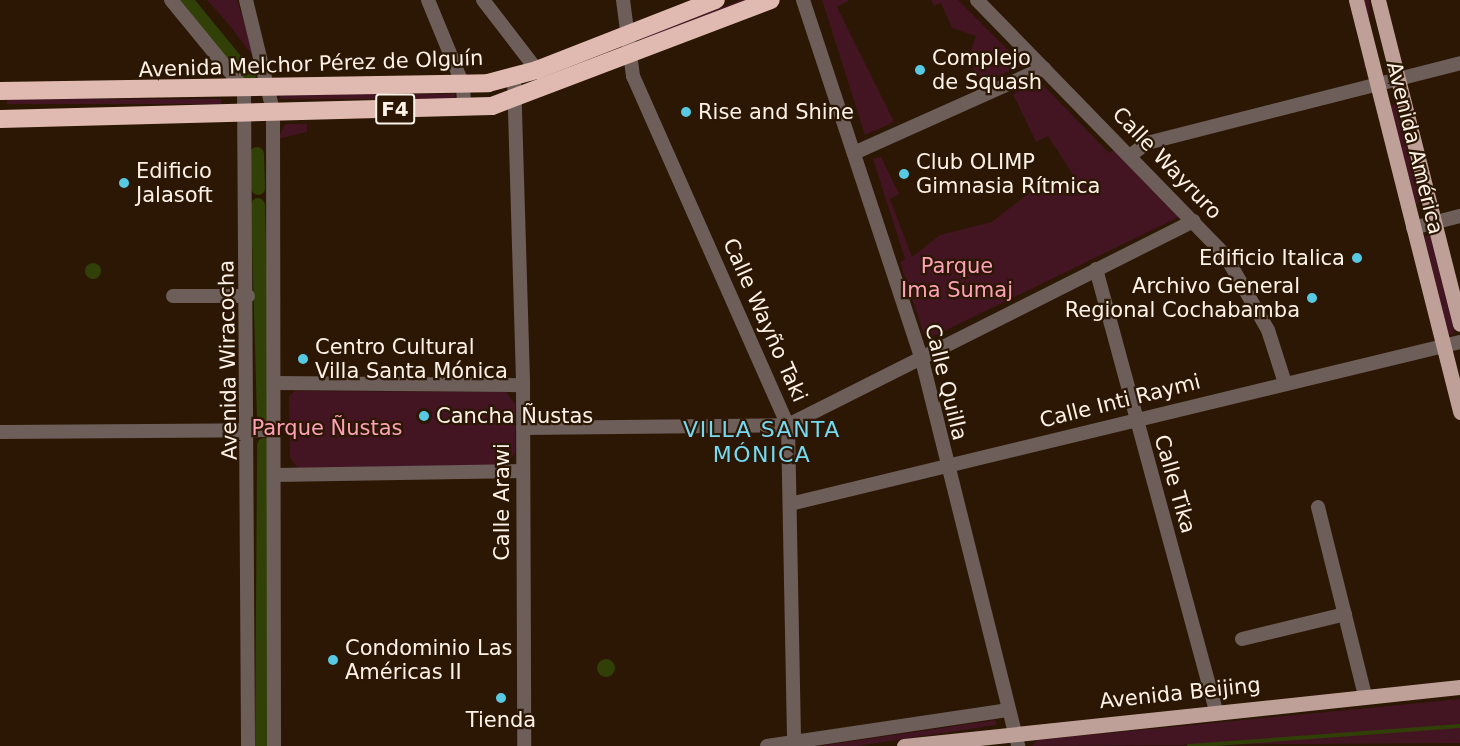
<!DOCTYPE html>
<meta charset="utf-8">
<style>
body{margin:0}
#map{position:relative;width:1460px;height:746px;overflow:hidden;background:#2b1703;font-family:"DejaVu Sans",sans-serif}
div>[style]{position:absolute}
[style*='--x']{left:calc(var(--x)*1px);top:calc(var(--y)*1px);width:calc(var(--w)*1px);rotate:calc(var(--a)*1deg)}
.green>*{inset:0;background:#431523;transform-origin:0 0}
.water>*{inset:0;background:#304006}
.round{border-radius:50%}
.stream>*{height:4px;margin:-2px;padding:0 2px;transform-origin:2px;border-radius:2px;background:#304006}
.canal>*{height:14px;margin:-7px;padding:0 7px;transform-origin:7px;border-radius:7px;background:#304006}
.minor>*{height:14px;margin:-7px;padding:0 7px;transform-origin:7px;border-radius:7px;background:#6d5e5a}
.major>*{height:15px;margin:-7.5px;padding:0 7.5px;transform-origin:7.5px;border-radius:7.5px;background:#bfa098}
.highway>*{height:18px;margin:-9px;padding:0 9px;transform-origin:9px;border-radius:9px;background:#e0bab1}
.dots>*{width:16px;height:16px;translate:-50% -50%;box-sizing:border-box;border:3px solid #2b1703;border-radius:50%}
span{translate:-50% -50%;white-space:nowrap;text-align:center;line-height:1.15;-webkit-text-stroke:4.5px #2b1703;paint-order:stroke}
.shield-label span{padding:2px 4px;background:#2b1703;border:2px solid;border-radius:4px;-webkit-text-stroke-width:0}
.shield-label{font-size:20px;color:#fef2e8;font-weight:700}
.poi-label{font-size:21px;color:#fef2e8}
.left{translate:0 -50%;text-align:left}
.right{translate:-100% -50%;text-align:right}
.street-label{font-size:21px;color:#fef2e8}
.park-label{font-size:21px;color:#fda1b8}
.neighbourhood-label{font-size:22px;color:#75d9f2;letter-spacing:1.5px}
</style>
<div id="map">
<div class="green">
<i style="clip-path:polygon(207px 0,237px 0,256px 60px,226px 21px)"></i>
<i style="clip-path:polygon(741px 0,751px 0,644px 42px,642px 38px)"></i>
<i style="clip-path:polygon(822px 0,850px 0,837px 7px,894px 122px,865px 135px)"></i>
<i style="clip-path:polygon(931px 0,958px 0,1023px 65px,980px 84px,968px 59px,976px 36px,952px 28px,941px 3px,934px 6px)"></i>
<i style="left:1364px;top:0;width:5px;height:68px"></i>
<i style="clip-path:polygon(1039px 81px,1109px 153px,1115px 149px,1179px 217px,930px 338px,923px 332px,900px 262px,905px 259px,873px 159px,881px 157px,899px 194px,890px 199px,912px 257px,940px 235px,992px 222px,1029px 193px,1075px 178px,1048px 136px,1036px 142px,1013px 94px)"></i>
<i style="left:455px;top:94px;width:5px;height:175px;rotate:90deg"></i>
<i style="left:221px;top:99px;width:5px;height:214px;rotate:90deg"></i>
<i style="clip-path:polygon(1396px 104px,1421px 203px,1416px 204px,1390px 106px)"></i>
<i style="clip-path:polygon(285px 124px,307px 124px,307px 132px,278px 139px)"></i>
<i style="left:1430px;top:235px;width:101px;height:6px;rotate:76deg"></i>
<i style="clip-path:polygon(295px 391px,506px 392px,515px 404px,515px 454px,505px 465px,298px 468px,290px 458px,289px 396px)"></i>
<i style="clip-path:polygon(1460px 699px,1460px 743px,1032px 746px,1037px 740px)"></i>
<i style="clip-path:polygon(996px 720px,996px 725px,857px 746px,820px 746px)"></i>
</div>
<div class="water">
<i class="round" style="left:85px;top:263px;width:16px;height:16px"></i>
<i class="round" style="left:597px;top:659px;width:18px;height:18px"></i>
</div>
<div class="stream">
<i style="--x:1189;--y:746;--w:272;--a:-4.2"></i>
</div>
<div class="canal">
<i style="--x:186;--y:0;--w:99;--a:50.7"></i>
<i style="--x:257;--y:154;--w:34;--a:88"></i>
<i style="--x:258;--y:205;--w:211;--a:88.4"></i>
<i style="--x:262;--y:746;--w:301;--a:-89.6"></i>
</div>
<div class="minor">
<i style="--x:171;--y:0;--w:115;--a:50.6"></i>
<i style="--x:244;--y:89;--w:657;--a:89.65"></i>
<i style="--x:246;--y:0;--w:114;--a:76.3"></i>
<i style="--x:273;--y:111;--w:635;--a:89.91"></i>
<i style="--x:428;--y:0;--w:92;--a:67.6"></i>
<i style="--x:463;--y:85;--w:22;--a:87"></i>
<i style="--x:483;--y:0;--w:88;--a:52.4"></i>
<i style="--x:623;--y:0;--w:77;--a:82.5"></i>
<i style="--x:633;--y:76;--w:382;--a:66.1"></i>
<i style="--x:788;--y:425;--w:320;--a:88.9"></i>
<i style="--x:803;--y:0;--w:379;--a:71.7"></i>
<i style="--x:922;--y:360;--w:398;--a:76"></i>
<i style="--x:977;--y:0;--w:356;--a:45.8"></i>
<i style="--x:1225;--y:255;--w:86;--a:60.2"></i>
<i style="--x:1268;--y:330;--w:56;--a:72.2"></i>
<i style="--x:514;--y:77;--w:308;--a:88.3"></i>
<i style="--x:523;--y:385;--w:361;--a:89.8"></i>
<i style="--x:854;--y:153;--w:208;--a:-24.1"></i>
<i style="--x:1131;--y:155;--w:20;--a:-37"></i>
<i style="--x:1147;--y:143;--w:323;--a:-14.3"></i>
<i style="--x:1413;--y:228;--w:49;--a:-14.3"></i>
<i style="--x:1096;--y:269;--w:457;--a:74.8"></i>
<i style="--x:173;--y:296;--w:75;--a:0"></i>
<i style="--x:275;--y:383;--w:248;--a:0.5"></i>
<i style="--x:523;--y:428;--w:265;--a:-0.6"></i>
<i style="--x:788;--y:425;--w:454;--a:-26.7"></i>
<i style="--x:0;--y:432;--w:275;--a:-0.4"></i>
<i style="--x:275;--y:475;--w:248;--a:-0.9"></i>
<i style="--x:790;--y:504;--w:689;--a:-13.59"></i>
<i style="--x:1318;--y:507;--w:195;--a:76"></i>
<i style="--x:1242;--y:639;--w:106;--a:-13.6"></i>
<i style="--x:767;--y:746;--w:243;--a:-8.5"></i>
</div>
<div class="major">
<i style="--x:1356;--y:0;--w:425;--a:75.8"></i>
<i style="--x:1378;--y:0;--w:334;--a:75.8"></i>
<i style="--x:904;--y:746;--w:559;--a:-6.06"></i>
</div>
<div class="highway">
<i style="--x:0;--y:91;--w:488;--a:-0.9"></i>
<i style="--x:488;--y:83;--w:51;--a:-14.9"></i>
<i style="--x:537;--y:70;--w:192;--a:-21.4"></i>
<i style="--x:0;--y:119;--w:492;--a:-1.5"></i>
<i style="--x:492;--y:106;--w:298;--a:-20.8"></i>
</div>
<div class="dots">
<i style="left:920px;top:70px;background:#58c9e3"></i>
<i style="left:686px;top:112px;background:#58c9e3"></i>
<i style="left:904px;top:174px;background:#58c9e3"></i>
<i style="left:124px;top:183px;background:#58c9e3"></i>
<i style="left:1357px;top:258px;background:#58c9e3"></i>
<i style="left:1312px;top:298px;background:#58c9e3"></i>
<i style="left:303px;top:359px;background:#58c9e3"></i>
<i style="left:424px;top:416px;background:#58c9e3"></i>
<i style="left:333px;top:660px;background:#58c9e3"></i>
<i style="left:501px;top:698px;background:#58c9e3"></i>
</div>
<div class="shield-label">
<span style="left:395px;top:109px">F4</span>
</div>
<div class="poi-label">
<span class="left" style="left:932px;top:70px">Complejo<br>de Squash</span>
<span class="left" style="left:698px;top:112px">Rise and Shine</span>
<span class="left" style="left:916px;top:174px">Club OLIMP<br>Gimnasia Rítmica</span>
<span class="left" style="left:136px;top:183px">Edificio<br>Jalasoft</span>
<span class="right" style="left:1345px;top:258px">Edificio Italica</span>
<span class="right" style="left:1300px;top:298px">Archivo General<br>Regional Cochabamba</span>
<span class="left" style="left:315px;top:359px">Centro Cultural<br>Villa Santa Mónica</span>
<span class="left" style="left:436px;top:416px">Cancha Ñustas</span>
<span class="left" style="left:345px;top:660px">Condominio Las<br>Américas II</span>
<span style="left:501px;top:720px">Tienda</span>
</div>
<div class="street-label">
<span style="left:311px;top:64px;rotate:-2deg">Avenida Melchor Pérez de Olguín</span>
<span style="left:1415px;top:148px;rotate:76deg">Avenida América</span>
<span style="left:1167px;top:163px;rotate:46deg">Calle Wayruro</span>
<span style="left:765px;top:320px;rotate:66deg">Calle Wayño Taki</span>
<span style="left:228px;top:360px;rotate:-91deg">Avenida Wiracocha</span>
<span style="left:946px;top:382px;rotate:76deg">Calle Quilla</span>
<span style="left:1120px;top:401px;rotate:-14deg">Calle Inti Raymi</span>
<span style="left:1175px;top:484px;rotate:74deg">Calle Tika</span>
<span style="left:502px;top:502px;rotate:-90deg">Calle Arawi</span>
<span style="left:1180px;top:693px;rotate:-6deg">Avenida Beijing</span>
</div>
<div class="park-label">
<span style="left:957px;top:278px">Parque<br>Ima Sumaj</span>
<span style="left:327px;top:428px">Parque Ñustas</span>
</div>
<div class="neighbourhood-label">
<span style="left:762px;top:442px">VILLA SANTA<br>MÓNICA</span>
</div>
</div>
